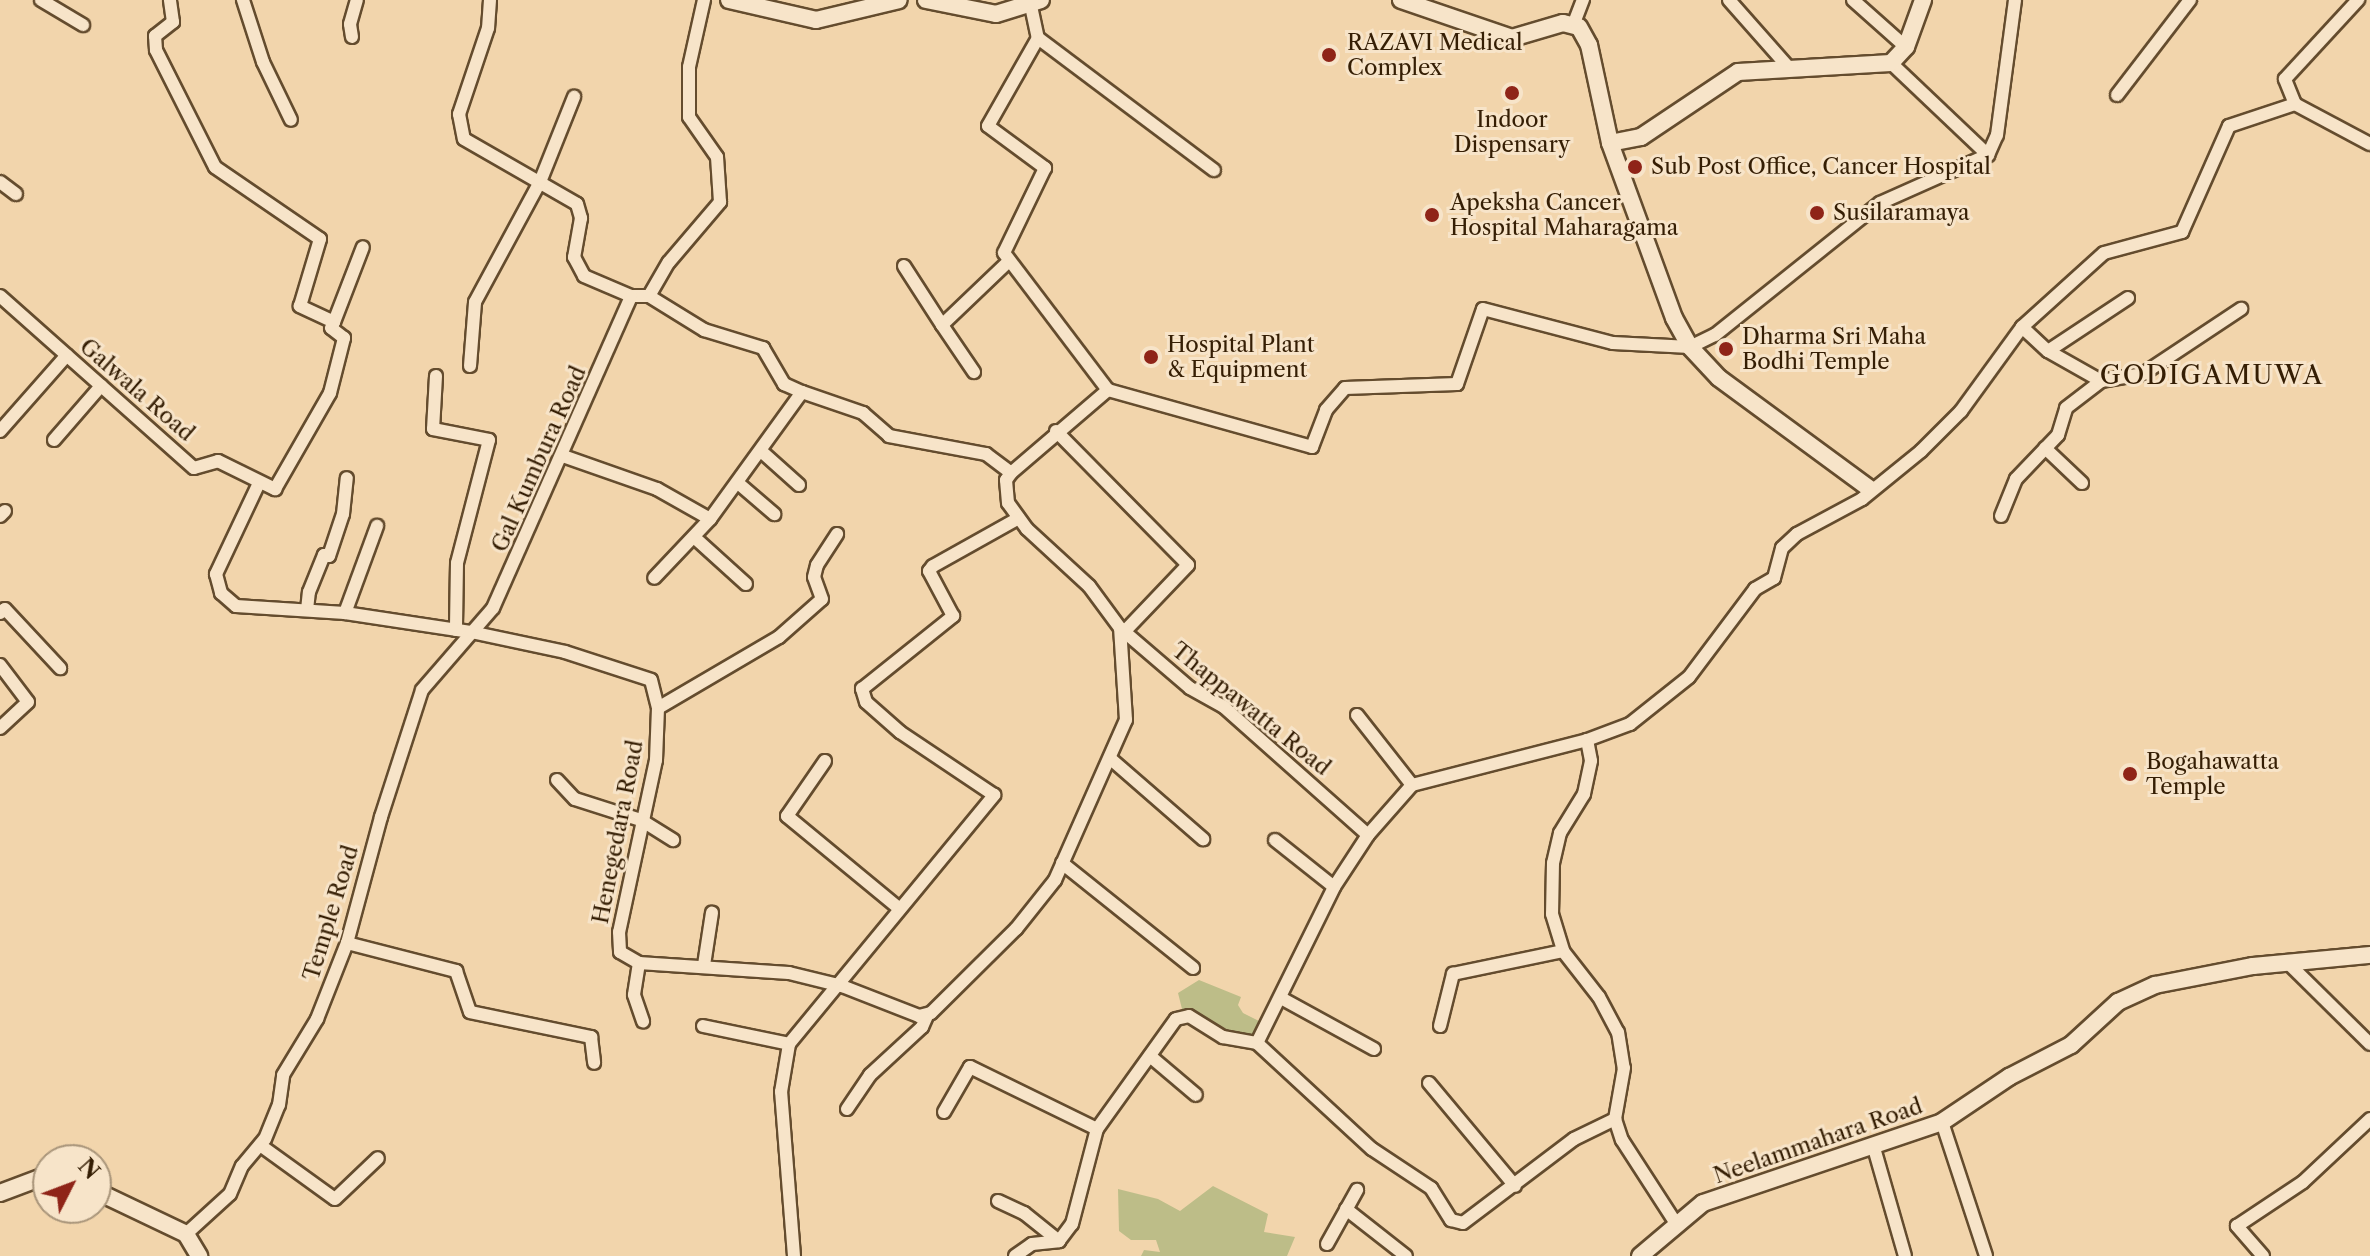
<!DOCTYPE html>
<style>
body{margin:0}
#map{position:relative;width:2370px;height:1256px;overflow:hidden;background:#f2d5ac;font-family:"Libre Caslon Text",serif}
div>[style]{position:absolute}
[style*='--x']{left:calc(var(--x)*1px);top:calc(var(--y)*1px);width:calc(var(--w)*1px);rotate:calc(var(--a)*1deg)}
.green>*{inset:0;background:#bdbd88}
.roads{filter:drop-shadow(2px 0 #644c2e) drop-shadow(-2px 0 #644c2e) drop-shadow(0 2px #644c2e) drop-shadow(0 -2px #644c2e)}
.street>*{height:12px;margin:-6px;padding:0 6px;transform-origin:6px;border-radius:6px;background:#f7e4c9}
.secondary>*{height:16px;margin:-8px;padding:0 8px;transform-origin:8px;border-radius:8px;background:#f7e4c9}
.dots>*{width:22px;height:22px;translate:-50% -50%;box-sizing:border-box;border:4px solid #f7e4c9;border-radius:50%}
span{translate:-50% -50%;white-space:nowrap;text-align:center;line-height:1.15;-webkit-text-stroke:6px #f7e4c9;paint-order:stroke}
.poi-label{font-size:22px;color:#351e04}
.left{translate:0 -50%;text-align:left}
.street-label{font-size:22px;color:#351e04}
.quarter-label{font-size:26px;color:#351e04;letter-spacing:2px}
.north{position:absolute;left:32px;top:1144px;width:80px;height:80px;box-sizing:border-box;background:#f7e4c9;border:2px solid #a9957a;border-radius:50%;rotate:48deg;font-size:22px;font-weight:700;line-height:32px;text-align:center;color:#351e04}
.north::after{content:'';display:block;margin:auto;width:28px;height:36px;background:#8f2418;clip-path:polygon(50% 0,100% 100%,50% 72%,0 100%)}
</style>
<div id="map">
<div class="green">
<i style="clip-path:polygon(1199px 980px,1241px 997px,1238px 1005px,1243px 1013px,1263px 1023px,1253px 1037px,1222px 1033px,1183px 1013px,1178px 993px)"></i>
<i style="clip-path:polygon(1213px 1186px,1268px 1214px,1264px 1232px,1295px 1237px,1287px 1256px,1141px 1256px,1144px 1250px,1160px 1252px,1156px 1240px,1131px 1240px,1119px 1231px,1118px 1189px,1158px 1199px,1180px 1211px)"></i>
</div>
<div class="roads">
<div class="street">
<i style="--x:41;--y:0;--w:49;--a:30.8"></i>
<i style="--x:243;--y:0;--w:65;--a:72.1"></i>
<i style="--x:263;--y:62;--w:64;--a:64.2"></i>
<i style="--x:490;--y:0;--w:28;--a:94"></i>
<i style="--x:488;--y:28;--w:91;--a:108.6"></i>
<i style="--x:459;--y:114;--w:25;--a:79"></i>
<i style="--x:464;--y:139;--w:130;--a:29.9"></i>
<i style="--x:577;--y:204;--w:15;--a:74"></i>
<i style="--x:581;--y:218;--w:40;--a:100"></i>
<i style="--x:574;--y:257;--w:21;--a:62"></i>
<i style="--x:584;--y:276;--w:51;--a:23.1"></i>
<i style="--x:631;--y:296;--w:18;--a:0"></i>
<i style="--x:649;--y:296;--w:65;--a:31.7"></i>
<i style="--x:704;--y:330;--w:62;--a:17"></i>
<i style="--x:763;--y:348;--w:42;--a:59.7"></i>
<i style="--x:784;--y:384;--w:20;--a:24"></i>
<i style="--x:802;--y:392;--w:157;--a:125.9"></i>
<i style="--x:710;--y:519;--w:81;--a:133.5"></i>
<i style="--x:1729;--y:0;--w:92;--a:48.5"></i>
<i style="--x:1853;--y:0;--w:71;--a:41.6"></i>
<i style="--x:1031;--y:6;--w:33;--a:78"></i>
<i style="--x:1038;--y:38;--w:101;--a:119.6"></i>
<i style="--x:988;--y:126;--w:71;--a:36.4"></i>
<i style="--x:1045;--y:168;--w:94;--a:115.8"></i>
<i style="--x:1004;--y:253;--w:172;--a:52.8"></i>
<i style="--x:1574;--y:23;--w:25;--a:-69"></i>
<i style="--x:352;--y:37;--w:13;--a:-99"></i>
<i style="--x:350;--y:24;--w:25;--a:-74"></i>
<i style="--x:1038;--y:38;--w:220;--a:36.9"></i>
<i style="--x:1891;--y:63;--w:134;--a:43.5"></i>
<i style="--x:2117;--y:95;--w:120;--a:-52.5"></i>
<i style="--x:2295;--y:104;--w:85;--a:28.1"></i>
<i style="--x:0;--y:182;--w:20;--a:37"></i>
<i style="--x:904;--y:266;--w:70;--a:57.2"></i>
<i style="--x:942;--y:325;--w:93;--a:-43.7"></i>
<i style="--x:0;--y:296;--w:259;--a:41.6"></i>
<i style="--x:194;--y:468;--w:25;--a:-16"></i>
<i style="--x:218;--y:461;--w:64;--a:26.2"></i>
<i style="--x:275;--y:489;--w:111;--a:-60.2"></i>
<i style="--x:330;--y:393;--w:57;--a:-75.7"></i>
<i style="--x:344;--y:338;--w:16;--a:-142"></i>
<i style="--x:331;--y:328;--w:7;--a:-63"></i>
<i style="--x:334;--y:322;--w:38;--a:-155"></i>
<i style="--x:300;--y:306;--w:70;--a:-73.4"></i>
<i style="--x:320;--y:239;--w:127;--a:-145.6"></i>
<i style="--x:215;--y:167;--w:131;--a:-116.8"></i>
<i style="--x:156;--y:50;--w:14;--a:-94"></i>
<i style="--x:155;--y:36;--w:23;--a:-38"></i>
<i style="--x:173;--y:22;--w:22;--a:-98"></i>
<i style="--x:649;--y:296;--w:39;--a:-60"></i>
<i style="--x:669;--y:262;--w:79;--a:-49.6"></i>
<i style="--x:720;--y:202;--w:45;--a:-93.8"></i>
<i style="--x:717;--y:157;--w:49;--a:-125"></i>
<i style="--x:689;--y:117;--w:50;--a:-90"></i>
<i style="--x:689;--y:67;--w:69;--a:-77.4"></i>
<i style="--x:334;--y:322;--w:80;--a:-68.9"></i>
<i style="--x:942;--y:325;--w:57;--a:55.8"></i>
<i style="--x:2022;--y:327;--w:35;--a:43"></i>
<i style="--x:2048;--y:351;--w:61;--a:29.5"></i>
<i style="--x:2101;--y:381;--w:43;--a:-9.5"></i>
<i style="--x:2143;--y:374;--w:118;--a:-33.6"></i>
<i style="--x:2048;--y:351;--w:96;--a:-33.5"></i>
<i style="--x:470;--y:366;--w:64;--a:-85.5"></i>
<i style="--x:475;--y:302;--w:136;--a:-61.6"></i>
<i style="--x:540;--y:182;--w:92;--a:-68.2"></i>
<i style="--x:436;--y:376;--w:53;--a:93.2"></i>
<i style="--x:433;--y:429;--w:57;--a:11.1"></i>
<i style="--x:489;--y:440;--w:127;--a:104.6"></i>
<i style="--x:457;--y:563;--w:67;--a:90.9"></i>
<i style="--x:802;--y:392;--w:65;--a:19"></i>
<i style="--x:863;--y:413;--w:35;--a:41"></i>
<i style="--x:889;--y:436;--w:99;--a:10.5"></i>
<i style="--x:986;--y:454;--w:31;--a:37"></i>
<i style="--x:0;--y:431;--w:101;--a:-48.6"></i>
<i style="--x:1056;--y:431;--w:188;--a:45.4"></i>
<i style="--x:1188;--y:565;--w:91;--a:133.7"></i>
<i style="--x:54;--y:440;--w:72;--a:-49"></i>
<i style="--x:2045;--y:448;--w:51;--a:43.4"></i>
<i style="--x:761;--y:451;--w:51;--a:41.8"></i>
<i style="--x:563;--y:456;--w:100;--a:19.3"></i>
<i style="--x:657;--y:489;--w:61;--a:29.5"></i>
<i style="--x:259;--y:483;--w:101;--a:115.3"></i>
<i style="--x:216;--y:574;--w:20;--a:75"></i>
<i style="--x:221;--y:593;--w:20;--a:41"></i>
<i style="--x:236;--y:606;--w:109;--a:3.7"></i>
<i style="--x:345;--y:613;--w:127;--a:8.6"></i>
<i style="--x:471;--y:632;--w:96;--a:12"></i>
<i style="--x:565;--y:652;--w:90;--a:18"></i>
<i style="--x:651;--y:680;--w:29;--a:76"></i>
<i style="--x:658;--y:708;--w:52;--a:92.2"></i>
<i style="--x:656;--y:760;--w:176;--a:102.1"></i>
<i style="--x:619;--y:932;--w:20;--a:87"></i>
<i style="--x:620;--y:952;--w:22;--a:30"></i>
<i style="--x:639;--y:963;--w:150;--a:3.8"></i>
<i style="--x:789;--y:973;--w:55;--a:13.8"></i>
<i style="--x:842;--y:986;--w:83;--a:21.3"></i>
<i style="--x:919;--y:1016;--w:12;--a:-14"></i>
<i style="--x:931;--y:1013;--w:120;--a:-44.7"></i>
<i style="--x:1016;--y:929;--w:63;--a:-51.5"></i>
<i style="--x:1055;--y:880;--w:175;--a:-66.1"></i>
<i style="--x:1126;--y:720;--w:92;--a:-93.7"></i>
<i style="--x:738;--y:483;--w:48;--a:40.7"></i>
<i style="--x:0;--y:516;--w:7;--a:-45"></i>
<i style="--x:2001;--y:516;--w:40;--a:-68"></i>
<i style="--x:2016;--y:479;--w:61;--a:-46.3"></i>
<i style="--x:2058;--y:435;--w:28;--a:-73"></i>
<i style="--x:2066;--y:408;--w:44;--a:-37.6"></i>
<i style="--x:694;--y:537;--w:70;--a:42.1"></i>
<i style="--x:307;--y:610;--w:18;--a:-84"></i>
<i style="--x:309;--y:592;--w:40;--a:-68"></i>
<i style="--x:324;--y:555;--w:5;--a:11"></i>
<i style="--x:329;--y:556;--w:44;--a:-71.6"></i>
<i style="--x:343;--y:514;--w:36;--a:-84"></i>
<i style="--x:0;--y:613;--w:6;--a:-39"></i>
<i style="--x:5;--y:609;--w:81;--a:47"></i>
<i style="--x:345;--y:613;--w:93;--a:-69.8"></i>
<i style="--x:0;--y:665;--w:46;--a:52.9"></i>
<i style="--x:28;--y:702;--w:38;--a:137"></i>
<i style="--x:658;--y:708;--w:140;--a:-30.4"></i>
<i style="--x:779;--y:637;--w:57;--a:-41.5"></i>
<i style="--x:822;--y:599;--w:23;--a:-110"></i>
<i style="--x:814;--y:577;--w:12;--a:-76"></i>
<i style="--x:817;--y:565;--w:37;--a:-57"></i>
<i style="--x:1357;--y:715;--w:89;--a:51.8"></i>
<i style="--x:1587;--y:740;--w:46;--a:-20.4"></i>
<i style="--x:1630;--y:724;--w:75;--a:-38.5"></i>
<i style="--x:1689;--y:677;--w:110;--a:-53.1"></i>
<i style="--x:1755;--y:589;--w:22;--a:-30"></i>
<i style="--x:1774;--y:578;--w:31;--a:-75"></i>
<i style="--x:1782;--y:548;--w:21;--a:-43"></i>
<i style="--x:1797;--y:534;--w:74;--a:-28.3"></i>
<i style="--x:1862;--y:499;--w:76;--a:-39.1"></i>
<i style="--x:1921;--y:451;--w:57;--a:-45"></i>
<i style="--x:1961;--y:411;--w:104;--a:-54"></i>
<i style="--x:2022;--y:327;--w:110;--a:-42.1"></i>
<i style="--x:2104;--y:253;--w:81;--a:-15.1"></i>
<i style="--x:2182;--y:232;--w:116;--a:-66.1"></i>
<i style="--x:2229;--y:126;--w:70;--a:-18.4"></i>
<i style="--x:2295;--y:104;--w:27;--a:-112"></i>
<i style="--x:2285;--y:79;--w:108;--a:-47.3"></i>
<i style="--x:1112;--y:760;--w:121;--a:41"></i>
<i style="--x:825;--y:761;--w:67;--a:124.6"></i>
<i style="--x:787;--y:816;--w:146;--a:39.5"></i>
<i style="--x:557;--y:780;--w:26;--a:47"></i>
<i style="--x:575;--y:799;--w:69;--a:17.7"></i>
<i style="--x:641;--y:820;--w:38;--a:32"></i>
<i style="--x:1368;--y:835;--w:67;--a:-48.7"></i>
<i style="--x:1412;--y:785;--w:181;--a:-14.4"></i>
<i style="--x:1587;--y:740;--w:21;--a:79"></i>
<i style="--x:1591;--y:761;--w:34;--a:102"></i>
<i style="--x:1584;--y:794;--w:46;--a:121.6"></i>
<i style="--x:1560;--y:833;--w:31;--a:103"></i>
<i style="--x:1553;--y:863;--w:51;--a:91.1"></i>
<i style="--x:1552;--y:914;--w:39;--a:73"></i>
<i style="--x:1563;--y:951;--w:58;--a:52"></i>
<i style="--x:1599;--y:997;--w:40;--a:62"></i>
<i style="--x:1618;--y:1032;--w:36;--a:81"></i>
<i style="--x:1624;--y:1068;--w:52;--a:100"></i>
<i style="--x:1615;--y:1119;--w:22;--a:72"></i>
<i style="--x:1622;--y:1140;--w:98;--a:57.1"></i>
<i style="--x:1275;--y:840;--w:75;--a:38.5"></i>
<i style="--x:1062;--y:863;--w:168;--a:38.7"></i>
<i style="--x:347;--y:943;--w:113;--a:14.4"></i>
<i style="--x:456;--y:971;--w:43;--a:71.1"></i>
<i style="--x:470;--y:1012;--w:124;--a:11.7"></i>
<i style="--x:591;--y:1037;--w:26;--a:83"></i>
<i style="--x:639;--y:963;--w:32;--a:99"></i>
<i style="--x:634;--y:995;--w:28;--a:71"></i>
<i style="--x:2288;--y:963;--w:115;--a:44.6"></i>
<i style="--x:704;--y:965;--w:53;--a:-81.3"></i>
<i style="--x:1281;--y:998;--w:106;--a:28.7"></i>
<i style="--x:703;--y:1026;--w:88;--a:11.8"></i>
<i style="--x:1440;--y:1026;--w:54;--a:-76"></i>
<i style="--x:1453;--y:974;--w:112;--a:-11.8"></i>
<i style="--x:1257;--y:1043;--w:156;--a:42.7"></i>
<i style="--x:1372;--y:1149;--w:71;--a:33.5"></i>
<i style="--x:1431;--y:1188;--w:38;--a:58"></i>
<i style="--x:1451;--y:1220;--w:12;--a:14"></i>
<i style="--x:1463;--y:1223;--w:139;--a:-37.1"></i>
<i style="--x:1574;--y:1139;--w:46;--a:-26"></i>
<i style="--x:1150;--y:1056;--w:60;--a:40.3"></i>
<i style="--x:1429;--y:1083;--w:134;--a:50.1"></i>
<i style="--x:847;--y:1109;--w:41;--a:-55.9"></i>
<i style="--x:870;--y:1075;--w:71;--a:-42.7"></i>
<i style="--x:922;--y:1027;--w:12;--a:-66"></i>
<i style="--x:944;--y:1112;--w:52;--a:-60"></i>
<i style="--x:970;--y:1067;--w:141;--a:26"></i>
<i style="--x:1097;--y:1129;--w:135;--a:-54.3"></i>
<i style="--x:1176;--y:1019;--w:13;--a:-13"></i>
<i style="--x:1189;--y:1016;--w:40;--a:32"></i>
<i style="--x:1223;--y:1037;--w:35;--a:10"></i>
<i style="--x:1257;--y:1043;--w:174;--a:-63.7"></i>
<i style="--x:1334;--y:887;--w:62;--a:-56.8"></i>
<i style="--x:1368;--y:835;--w:193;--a:-138.4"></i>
<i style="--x:1224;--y:707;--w:39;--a:-151"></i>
<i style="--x:1190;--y:688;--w:92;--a:-139.4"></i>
<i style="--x:1120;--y:628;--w:52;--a:-126.4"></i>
<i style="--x:1089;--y:586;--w:84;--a:-137.4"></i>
<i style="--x:1027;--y:529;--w:32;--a:-126"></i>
<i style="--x:1008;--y:503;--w:23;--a:-95"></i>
<i style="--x:1006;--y:480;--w:9;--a:-54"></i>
<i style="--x:1011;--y:473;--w:128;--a:-40.6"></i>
<i style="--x:1108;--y:390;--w:212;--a:15.6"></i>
<i style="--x:1312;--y:447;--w:40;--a:-69"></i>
<i style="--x:1326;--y:410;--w:29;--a:-49"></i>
<i style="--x:1345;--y:388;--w:112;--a:-2"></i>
<i style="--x:1457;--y:384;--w:79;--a:-70.9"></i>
<i style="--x:1483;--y:309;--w:134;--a:14.7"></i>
<i style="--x:1613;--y:343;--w:77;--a:3"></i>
<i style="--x:1690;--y:347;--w:28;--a:-26"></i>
<i style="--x:1715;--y:335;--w:211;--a:-38.7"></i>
<i style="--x:1880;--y:203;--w:118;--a:-24"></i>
<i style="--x:1988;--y:155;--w:22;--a:-66"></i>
<i style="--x:1997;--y:135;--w:136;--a:-82.4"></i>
<i style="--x:1942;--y:1122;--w:141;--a:71.8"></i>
<i style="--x:260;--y:1145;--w:92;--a:35.8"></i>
<i style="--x:335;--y:1199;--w:59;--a:-43.6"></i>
<i style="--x:1874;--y:1148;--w:112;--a:74"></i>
<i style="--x:998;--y:1201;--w:29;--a:25"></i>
<i style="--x:1024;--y:1213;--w:45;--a:38.7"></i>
<i style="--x:1346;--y:1209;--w:76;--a:38.1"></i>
<i style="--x:186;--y:1234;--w:59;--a:-42.3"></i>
<i style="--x:230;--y:1194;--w:30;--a:-67"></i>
<i style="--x:242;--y:1166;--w:35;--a:-50"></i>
<i style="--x:265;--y:1139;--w:37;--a:-68"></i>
<i style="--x:279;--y:1105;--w:30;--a:-82"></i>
<i style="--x:283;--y:1075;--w:66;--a:-58.7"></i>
<i style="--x:317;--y:1019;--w:82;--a:-68.5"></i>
<i style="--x:347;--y:943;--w:131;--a:-74.9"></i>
<i style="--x:381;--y:817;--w:133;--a:-72.1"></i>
<i style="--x:422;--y:690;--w:108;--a:-49.1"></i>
<i style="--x:493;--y:608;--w:341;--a:-66.1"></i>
<i style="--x:1327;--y:1244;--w:62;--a:-60.9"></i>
<i style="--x:794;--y:1256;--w:165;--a:-94.5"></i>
<i style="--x:781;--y:1092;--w:49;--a:-80.5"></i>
<i style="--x:789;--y:1044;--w:323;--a:-50.5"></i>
<i style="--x:994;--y:795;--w:113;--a:-146.2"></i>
<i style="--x:900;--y:732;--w:45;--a:-138.6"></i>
<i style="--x:866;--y:702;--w:14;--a:-107"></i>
<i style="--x:862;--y:689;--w:117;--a:-38.7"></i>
<i style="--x:953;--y:616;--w:51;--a:-118.1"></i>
<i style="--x:929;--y:571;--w:6;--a:-51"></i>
<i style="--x:933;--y:566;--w:98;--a:-29.2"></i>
<i style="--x:1015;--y:1256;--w:21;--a:-35"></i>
<i style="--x:1032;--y:1244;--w:27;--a:-6"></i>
<i style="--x:1059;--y:1241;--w:21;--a:-53"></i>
<i style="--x:1072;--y:1224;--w:98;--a:-75.3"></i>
<i style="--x:2263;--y:1256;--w:40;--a:-131"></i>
<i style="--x:2237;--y:1226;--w:79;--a:-33.7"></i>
<i style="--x:2303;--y:1182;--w:92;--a:-43.2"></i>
</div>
<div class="secondary">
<i style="--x:729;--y:0;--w:89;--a:12.9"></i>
<i style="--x:816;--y:20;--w:85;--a:-13.5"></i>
<i style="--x:926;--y:0;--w:71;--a:11.3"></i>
<i style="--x:996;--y:14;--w:47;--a:-17.3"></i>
<i style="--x:1401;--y:0;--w:117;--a:18.9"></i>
<i style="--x:1512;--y:38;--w:53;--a:-16.4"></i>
<i style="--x:1563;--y:23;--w:16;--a:14"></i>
<i style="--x:1579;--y:27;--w:21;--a:61"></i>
<i style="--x:1589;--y:45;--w:100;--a:77.9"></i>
<i style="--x:1610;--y:143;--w:186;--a:69.9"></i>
<i style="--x:1674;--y:318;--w:33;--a:61"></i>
<i style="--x:1690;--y:347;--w:42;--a:46.9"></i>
<i style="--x:1719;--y:378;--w:187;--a:36.3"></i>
<i style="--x:1610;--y:143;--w:32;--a:-11"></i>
<i style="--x:1641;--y:137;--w:117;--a:-33.8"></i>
<i style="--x:1738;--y:72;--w:153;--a:-3.4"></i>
<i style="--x:1891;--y:63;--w:22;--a:-47"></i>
<i style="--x:1906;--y:47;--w:50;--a:-70.1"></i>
<i style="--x:96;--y:1191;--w:100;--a:25.5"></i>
<i style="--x:186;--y:1234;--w:26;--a:59"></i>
<i style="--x:0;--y:1193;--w:51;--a:-20.6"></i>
<i style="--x:1640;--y:1256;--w:82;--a:-40.1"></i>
<i style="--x:1703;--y:1203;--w:252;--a:-18.7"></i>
<i style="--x:1942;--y:1122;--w:81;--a:-33.9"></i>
<i style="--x:2009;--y:1077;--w:70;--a:-27.3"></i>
<i style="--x:2071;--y:1045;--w:64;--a:-42.5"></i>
<i style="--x:2118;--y:1002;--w:41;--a:-24.7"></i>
<i style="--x:2155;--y:985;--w:100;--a:-11"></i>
<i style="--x:2253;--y:966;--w:118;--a:-5.4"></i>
</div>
</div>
<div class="dots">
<i style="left:1329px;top:55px;background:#8f2418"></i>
<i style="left:1512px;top:93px;background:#8f2418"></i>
<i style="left:1635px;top:167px;background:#8f2418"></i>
<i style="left:1817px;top:213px;background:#8f2418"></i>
<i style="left:1432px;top:215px;background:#8f2418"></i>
<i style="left:1726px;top:349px;background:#8f2418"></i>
<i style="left:1151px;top:357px;background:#8f2418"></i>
<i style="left:2130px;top:774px;background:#8f2418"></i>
</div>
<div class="poi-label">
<span class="left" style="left:1347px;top:55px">RAZAVI Medical<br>Complex</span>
<span style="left:1512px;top:132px">Indoor<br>Dispensary</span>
<span class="left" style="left:1651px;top:167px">Sub Post Office, Cancer Hospital</span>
<span class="left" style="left:1450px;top:215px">Apeksha Cancer<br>Hospital Maharagama</span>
<span class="left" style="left:1833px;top:213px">Susilaramaya</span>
<span class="left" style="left:1742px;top:349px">Dharma Sri Maha<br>Bodhi Temple</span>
<span class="left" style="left:1167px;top:357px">Hospital Plant<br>&amp; Equipment</span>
<span class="left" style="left:2146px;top:774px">Bogahawatta<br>Temple</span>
</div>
<div class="street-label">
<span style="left:137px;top:390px;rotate:41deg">Galwala Road</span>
<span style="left:539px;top:459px;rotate:-66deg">Gal Kumbura Road</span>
<span style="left:1251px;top:709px;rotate:39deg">Thappawatta Road</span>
<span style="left:618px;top:832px;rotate:-79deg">Henegedara Road</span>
<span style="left:331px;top:913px;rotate:-73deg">Temple Road</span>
<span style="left:1818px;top:1141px;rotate:-19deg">Neelammahara Road</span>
</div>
<div class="quarter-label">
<span style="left:2212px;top:376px">GODIGAMUWA</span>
</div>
<div class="north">N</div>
</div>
